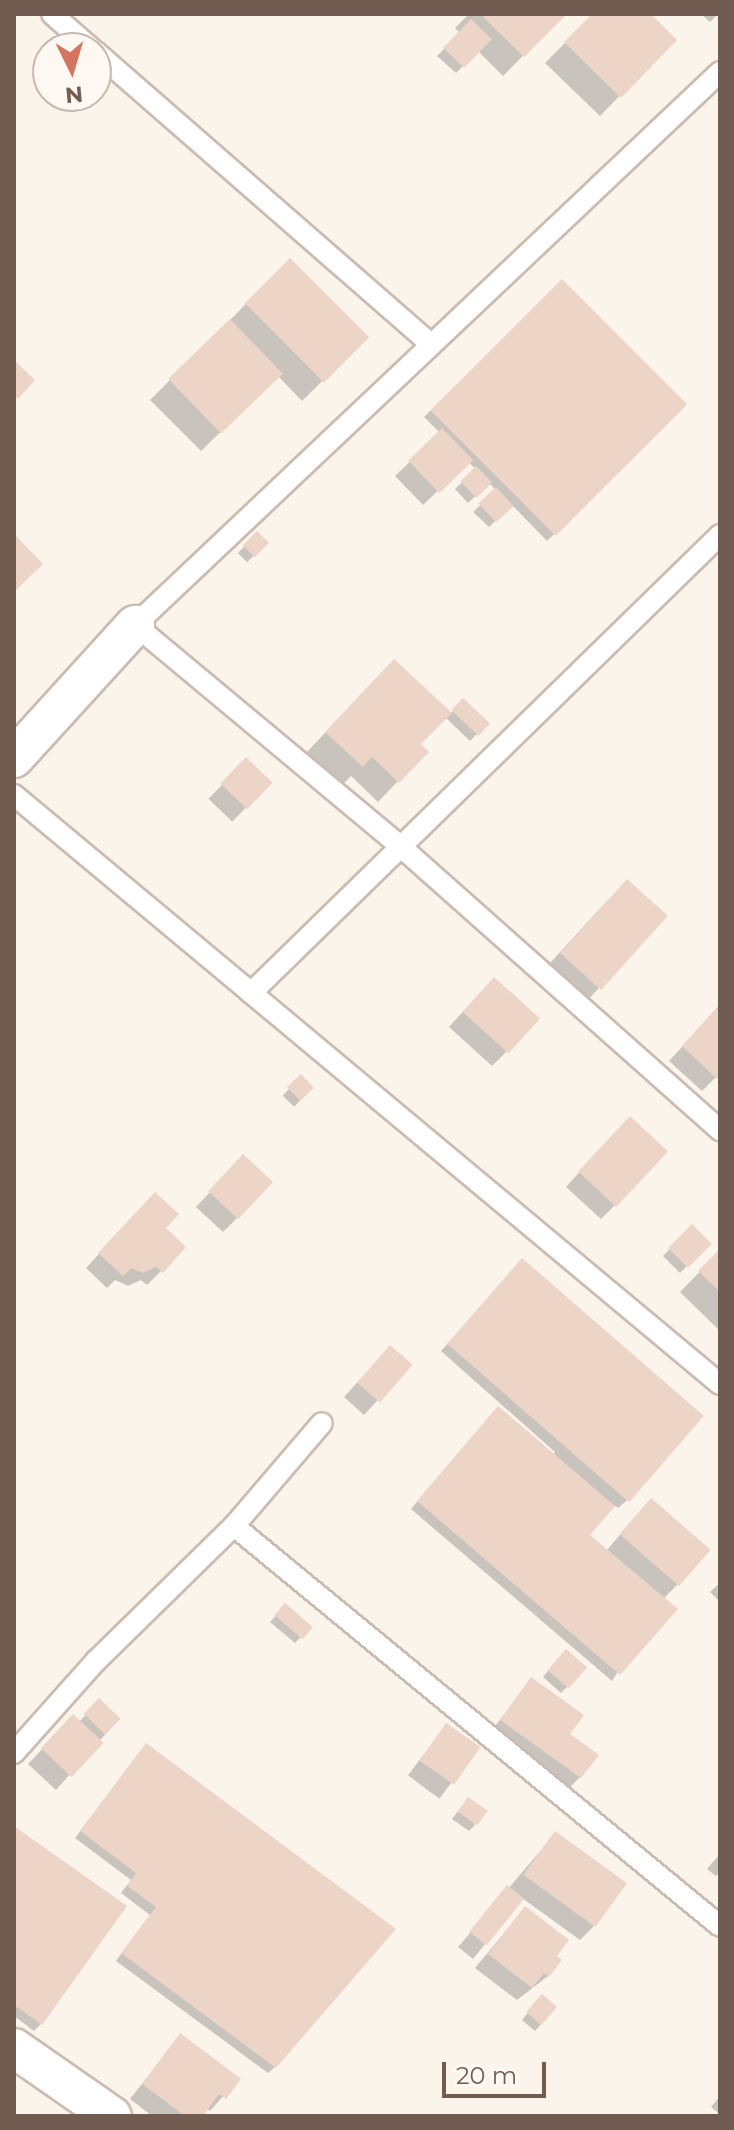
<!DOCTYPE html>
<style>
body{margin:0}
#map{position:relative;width:734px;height:2130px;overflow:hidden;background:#faf4eb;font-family:Montserrat,sans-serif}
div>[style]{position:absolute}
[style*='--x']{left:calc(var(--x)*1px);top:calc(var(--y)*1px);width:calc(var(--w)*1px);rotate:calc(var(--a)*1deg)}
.shadow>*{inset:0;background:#0003;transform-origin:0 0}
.building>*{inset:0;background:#ecd4c6;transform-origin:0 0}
.roads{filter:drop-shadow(2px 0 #cbbcb2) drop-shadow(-2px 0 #cbbcb2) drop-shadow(0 2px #cbbcb2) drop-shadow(0 -2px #cbbcb2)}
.lane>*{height:20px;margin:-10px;padding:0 10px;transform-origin:10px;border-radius:10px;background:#fff}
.street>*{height:38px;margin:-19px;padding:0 19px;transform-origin:19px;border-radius:19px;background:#fff}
span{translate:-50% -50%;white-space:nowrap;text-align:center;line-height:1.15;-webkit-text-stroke:8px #fdf8f1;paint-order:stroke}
.frame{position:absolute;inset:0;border:16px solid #725b51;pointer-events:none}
.north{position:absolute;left:32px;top:32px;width:80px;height:80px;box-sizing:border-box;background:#fdf8f1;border:2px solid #c5b9b1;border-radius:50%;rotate:175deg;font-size:22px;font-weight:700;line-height:32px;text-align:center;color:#725b51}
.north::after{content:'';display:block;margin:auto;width:28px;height:36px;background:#d47560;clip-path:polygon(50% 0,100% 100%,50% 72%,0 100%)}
.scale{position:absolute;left:442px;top:2062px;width:104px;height:36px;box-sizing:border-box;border:4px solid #725b51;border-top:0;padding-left:10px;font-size:24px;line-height:28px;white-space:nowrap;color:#725b51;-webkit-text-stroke:6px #fdf8f1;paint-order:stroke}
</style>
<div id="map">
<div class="shadow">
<i style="clip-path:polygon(469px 14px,564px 14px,503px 76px,478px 51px,456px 73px,437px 56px,460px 33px,455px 28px)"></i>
<i style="clip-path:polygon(594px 14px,648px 14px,674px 40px,600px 116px,545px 63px)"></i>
<i style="clip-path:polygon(701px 14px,718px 14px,710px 22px)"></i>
<i style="clip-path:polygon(290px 260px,366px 338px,302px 401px,278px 376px,201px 451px,150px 400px)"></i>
<i style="clip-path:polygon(562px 281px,684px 405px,547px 541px,512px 505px,489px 527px,473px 512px,496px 490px,489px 483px,468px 503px,455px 489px,476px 469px,468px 462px,423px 505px,395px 476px,440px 433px,424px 417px)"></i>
<i style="left:257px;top:534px;width:13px;height:27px;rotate:45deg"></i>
<i style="clip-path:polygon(374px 681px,450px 714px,464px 700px,487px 723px,470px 741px,445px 717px,418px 744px,426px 752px,378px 802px,351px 776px,341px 786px,306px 753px)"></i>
<i style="left:246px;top:760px;width:33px;height:54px;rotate:44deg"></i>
<i style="clip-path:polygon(607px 901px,598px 989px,579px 1009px,540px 974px)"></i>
<i style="clip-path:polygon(480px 993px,506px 1052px,492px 1066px,449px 1027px)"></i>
<i style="clip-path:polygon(720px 1006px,720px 1073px,702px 1091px,669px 1061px)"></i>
<i style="left:301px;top:1077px;width:16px;height:26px;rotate:45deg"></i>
<i style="clip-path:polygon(616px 1132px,615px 1205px,601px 1219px,566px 1187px)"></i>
<i style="clip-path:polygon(230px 1171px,237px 1218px,223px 1232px,196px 1207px)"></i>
<i style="clip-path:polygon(141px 1208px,163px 1228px,161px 1271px,147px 1285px,141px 1280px,128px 1286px,115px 1280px,107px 1288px,86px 1268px)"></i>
<i style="left:692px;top:1227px;width:24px;height:41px;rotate:45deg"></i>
<i style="clip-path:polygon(720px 1251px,720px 1331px,680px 1292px)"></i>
<i style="clip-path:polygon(516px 1267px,700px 1417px,625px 1502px,618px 1508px,614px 1505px,588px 1535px,606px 1551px,637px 1515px,678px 1584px,663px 1599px,612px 1681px,411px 1509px,492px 1415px,553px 1455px,555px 1452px,441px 1351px)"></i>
<i style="clip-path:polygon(376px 1362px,410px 1365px,364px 1415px,344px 1397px)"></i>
<i style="clip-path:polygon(720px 1583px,720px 1602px,710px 1592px)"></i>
<i style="clip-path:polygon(279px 1612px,310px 1627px,295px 1643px,270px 1622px)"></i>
<i style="clip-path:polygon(559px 1658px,568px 1686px,561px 1693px,543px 1677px)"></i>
<i style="clip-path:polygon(532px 1679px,567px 1734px,580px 1777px,566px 1791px,488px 1735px)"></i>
<i style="clip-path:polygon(99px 1701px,119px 1719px,56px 1790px,28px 1764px,73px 1717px,79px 1722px)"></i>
<i style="left:446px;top:1725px;width:39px;height:63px;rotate:37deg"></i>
<i style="clip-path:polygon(139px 1753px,275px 2067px,268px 2073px,116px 1961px,150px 1915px,121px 1893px,131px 1880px,75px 1838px)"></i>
<i style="clip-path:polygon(462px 1806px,475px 1825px,469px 1831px,452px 1819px)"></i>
<i style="clip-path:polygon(14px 1829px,41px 2024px,34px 2031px,14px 2016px)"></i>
<i style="clip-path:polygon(555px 1834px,594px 1926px,580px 1940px,522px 1898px,473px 1959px,458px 1947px)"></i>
<i style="clip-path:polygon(720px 1854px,720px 1872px,716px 1876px,707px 1869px)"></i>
<i style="clip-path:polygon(525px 1908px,554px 1956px,548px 1976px,517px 2000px,475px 1968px)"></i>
<i style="clip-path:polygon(535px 2004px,555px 2008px,535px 2031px,522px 2020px)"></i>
<i style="clip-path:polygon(180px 2036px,238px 2079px,210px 2111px,206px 2108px,200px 2116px,152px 2116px,130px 2099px)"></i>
<i style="clip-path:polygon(720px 2096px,720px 2114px,711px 2107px)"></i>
</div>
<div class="building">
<i style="clip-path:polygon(480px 14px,567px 14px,524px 57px)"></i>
<i style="clip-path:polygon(592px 14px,651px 14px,677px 40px,621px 98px,564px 42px)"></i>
<i style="left:471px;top:19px;width:29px;height:40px;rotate:44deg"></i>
<i style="left:290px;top:258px;width:112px;height:64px;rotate:45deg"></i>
<i style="left:562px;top:279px;width:177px;height:186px;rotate:45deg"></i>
<i style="left:230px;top:319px;width:76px;height:86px;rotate:46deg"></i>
<i style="clip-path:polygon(14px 360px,35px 380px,18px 399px,14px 395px)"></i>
<i style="left:442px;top:428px;width:45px;height:47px;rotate:46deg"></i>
<i style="left:476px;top:466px;width:23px;height:22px;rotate:45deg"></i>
<i style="left:496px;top:487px;width:26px;height:24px;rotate:47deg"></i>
<i style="left:257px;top:531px;width:17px;height:20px;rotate:45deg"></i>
<i style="clip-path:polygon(14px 534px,43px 564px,14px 592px)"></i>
<i style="clip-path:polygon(394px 659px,452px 713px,421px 744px,429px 752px,399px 783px,372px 757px,363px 767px,325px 732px)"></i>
<i style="left:463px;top:698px;width:37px;height:17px;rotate:43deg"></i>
<i style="left:246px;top:757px;width:37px;height:37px;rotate:44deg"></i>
<i style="left:627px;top:879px;width:55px;height:100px;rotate:42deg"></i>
<i style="left:494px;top:977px;width:62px;height:47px;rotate:42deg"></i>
<i style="clip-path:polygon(720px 1004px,720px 1076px,717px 1079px,682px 1046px)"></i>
<i style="left:301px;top:1074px;width:19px;height:19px;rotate:47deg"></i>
<i style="left:630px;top:1116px;width:52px;height:76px;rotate:43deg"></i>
<i style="left:243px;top:1154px;width:41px;height:51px;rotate:43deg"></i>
<i style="clip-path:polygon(155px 1192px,179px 1214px,166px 1228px,186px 1247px,163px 1273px,156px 1267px,143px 1273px,131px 1268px,123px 1276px,98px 1253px)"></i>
<i style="left:692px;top:1224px;width:28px;height:34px;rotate:45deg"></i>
<i style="clip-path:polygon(720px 1249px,720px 1292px,698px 1271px)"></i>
<i style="left:522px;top:1258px;width:241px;height:114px;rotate:41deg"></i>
<i style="left:390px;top:1345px;width:30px;height:50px;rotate:41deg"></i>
<i style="clip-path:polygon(498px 1406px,615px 1506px,590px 1535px,678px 1609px,620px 1675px,417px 1501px)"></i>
<i style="left:651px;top:1498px;width:79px;height:48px;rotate:41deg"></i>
<i style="left:285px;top:1603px;width:37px;height:16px;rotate:41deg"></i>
<i style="left:566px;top:1649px;width:28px;height:28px;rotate:41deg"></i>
<i style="clip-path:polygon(531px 1677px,584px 1715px,570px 1734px,599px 1755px,581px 1778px,500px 1720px)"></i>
<i style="left:99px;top:1698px;width:30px;height:22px;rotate:44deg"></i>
<i style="left:73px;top:1714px;width:42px;height:47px;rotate:43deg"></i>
<i style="left:446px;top:1723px;width:42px;height:46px;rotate:35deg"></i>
<i style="clip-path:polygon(146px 1743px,396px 1929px,276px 2068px,121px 1953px,156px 1907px,127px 1886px,136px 1873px,80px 1831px)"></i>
<i style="left:468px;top:1797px;width:24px;height:18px;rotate:35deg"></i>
<i style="clip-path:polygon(14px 1826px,127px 1906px,42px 2025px,14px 2005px)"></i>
<i style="left:555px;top:1831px;width:89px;height:54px;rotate:36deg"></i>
<i style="left:507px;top:1885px;width:22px;height:60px;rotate:39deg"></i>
<i style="clip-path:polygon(525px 1906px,569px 1940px,557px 1956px,562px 1960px,549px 1977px,544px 1973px,532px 1988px,488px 1954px)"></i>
<i style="left:542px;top:1994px;width:20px;height:24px;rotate:41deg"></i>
<i style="clip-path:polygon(180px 2033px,241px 2079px,226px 2099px,219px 2094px,203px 2116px,185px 2116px,142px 2084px)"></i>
</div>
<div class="roads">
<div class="lane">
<i style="--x:52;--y:14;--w:52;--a:41.1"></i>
<i style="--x:96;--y:52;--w:443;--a:41.1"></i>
<i style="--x:720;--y:72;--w:805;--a:136.61"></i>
<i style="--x:135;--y:625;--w:345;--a:39.8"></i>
<i style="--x:400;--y:846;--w:428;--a:41.6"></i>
<i style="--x:14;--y:795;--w:919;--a:39.84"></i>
<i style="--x:251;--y:993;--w:656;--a:-44.32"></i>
<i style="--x:234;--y:1526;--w:629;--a:39.46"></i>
<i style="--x:14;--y:1753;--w:123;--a:-48.3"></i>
<i style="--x:96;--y:1661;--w:193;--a:-44.4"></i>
<i style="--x:234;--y:1526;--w:135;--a:-49.5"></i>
</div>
<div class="street">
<i style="--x:14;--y:758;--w:180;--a:-47.7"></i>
<i style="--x:14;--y:2048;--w:119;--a:34.8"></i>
</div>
</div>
<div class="frame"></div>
<div class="north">N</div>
<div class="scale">20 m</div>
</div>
